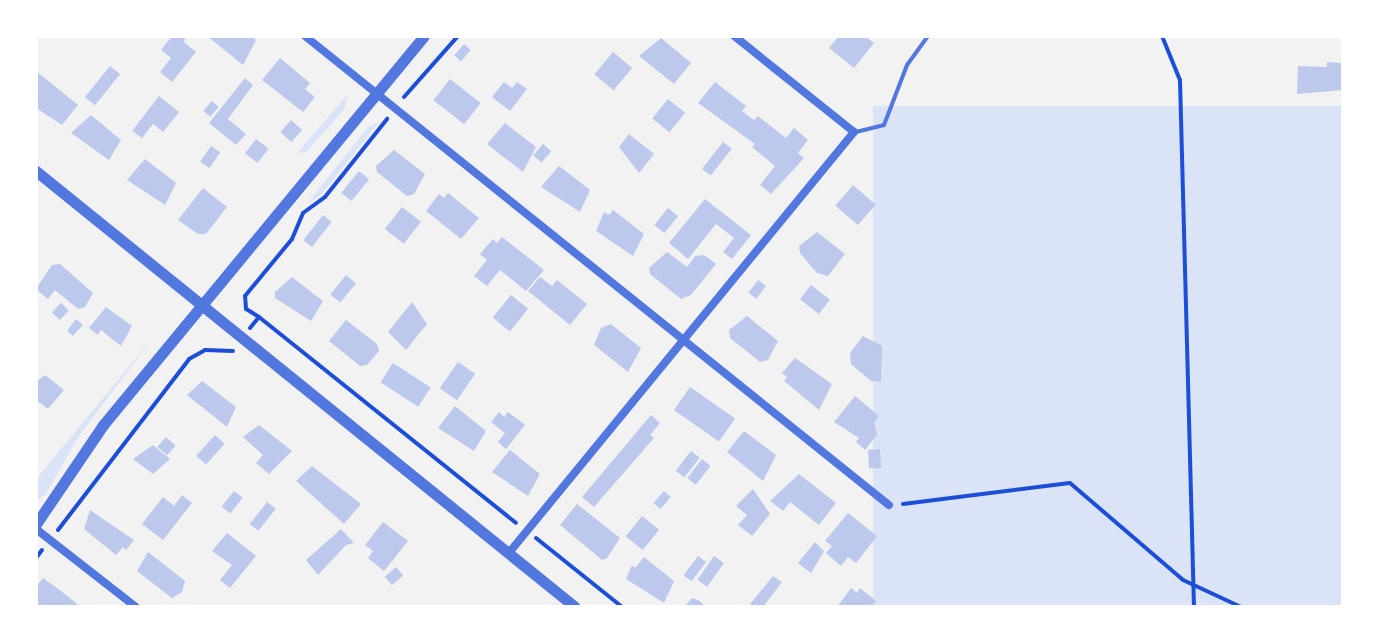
<!DOCTYPE html>
<style>
body{margin:0}
#map{position:relative;width:1379px;height:643px;overflow:hidden;background:#f2f2f2;font-family:Figtree,sans-serif}
div>[style]{position:absolute}
[style*='--x']{left:calc(var(--x)*1px);top:calc(var(--y)*1px);width:calc(var(--w)*1px);rotate:calc(var(--a)*1deg)}
.green>*{inset:0;background:#dbe4f7;transform-origin:0 0}
.building>*{inset:0;background:#bdc9ec;transform-origin:0 0}
.path>*{height:4px;margin:-2px;padding:0 2px;transform-origin:2px;border-radius:2px;background:#1d4ed8}
.service>*{height:4px;margin:-2px;padding:0 2px;transform-origin:2px;border-radius:2px;background:#5277de}
.minor>*{height:8px;margin:-4px;padding:0 4px;transform-origin:4px;border-radius:4px;background:#5277de}
.tertiary>*{height:11px;margin:-5.5px;padding:0 5.5px;transform-origin:5.5px;border-radius:5.5px;background:#5277de}
span{translate:-50% -50%;white-space:nowrap;text-align:center;line-height:1.15;-webkit-text-stroke:6px #fff;paint-order:stroke}
.frame{position:absolute;inset:0;border:38px solid #fff;pointer-events:none}
</style>
<div id="map">
<div class="green">
<i style="clip-path:polygon(348px 94px,344px 110px,306px 152px,297px 153px)"></i>
<i style="left:1343px;top:106px;width:501px;height:470px;rotate:90deg"></i>
<i style="clip-path:polygon(380px 121px,321px 195px,306px 205px,368px 127px)"></i>
<i style="clip-path:polygon(153px 338px,79px 436px,46px 494px,36px 501px,36px 479px)"></i>
</div>
<div class="building">
<i style="clip-path:polygon(172px 36px,186px 36px,184px 42px,196px 52px,172px 82px,160px 72px,171px 58px,161px 50px)"></i>
<i style="clip-path:polygon(207px 36px,251px 36px,256px 40px,243px 65px)"></i>
<i style="clip-path:polygon(839px 36px,865px 36px,874px 43px,854px 68px,829px 48px)"></i>
<i style="clip-path:polygon(661px 38px,691px 63px,674px 84px,639px 56px)"></i>
<i style="left:464px;top:44px;width:9px;height:15px;rotate:41deg"></i>
<i style="left:613px;top:52px;width:25px;height:29px;rotate:40deg"></i>
<i style="clip-path:polygon(280px 58px,310px 83px,305px 89px,315px 97px,303px 112px,262px 80px)"></i>
<i style="clip-path:polygon(1327px 62px,1343px 63px,1343px 90px,1297px 94px,1298px 66px,1327px 67px)"></i>
<i style="left:110px;top:66px;width:13px;height:40px;rotate:39deg"></i>
<i style="clip-path:polygon(36px 71px,78px 105px,62px 125px,36px 108px)"></i>
<i style="clip-path:polygon(245px 78px,253px 85px,228px 119px,246px 134px,236px 145px,209px 123px)"></i>
<i style="left:450px;top:79px;width:39px;height:27px;rotate:38deg"></i>
<i style="clip-path:polygon(504px 82px,512px 88px,517px 82px,527px 89px,510px 111px,492px 97px)"></i>
<i style="clip-path:polygon(715px 82px,746px 106px,742px 111px,754px 120px,758px 116px,786px 138px,794px 128px,808px 140px,798px 153px,804px 158px,771px 194px,760px 185px,775px 166px,752px 147px,755px 144px,698px 103px)"></i>
<i style="clip-path:polygon(159px 96px,179px 112px,163px 132px,153px 124px,142px 138px,132px 131px)"></i>
<i style="left:668px;top:99px;width:22px;height:25px;rotate:39deg"></i>
<i style="left:212px;top:101px;width:9px;height:13px;rotate:41deg"></i>
<i style="clip-path:polygon(91px 115px,121px 140px,109px 160px,71px 133px)"></i>
<i style="left:291px;top:120px;width:15px;height:16px;rotate:42deg"></i>
<i style="clip-path:polygon(505px 123px,536px 147px,523px 172px,487px 144px)"></i>
<i style="clip-path:polygon(629px 134px,654px 154px,639px 173px,619px 147px)"></i>
<i style="left:256px;top:139px;width:16px;height:18px;rotate:38deg"></i>
<i style="left:723px;top:142px;width:11px;height:34px;rotate:38deg"></i>
<i style="left:543px;top:144px;width:11px;height:15px;rotate:41deg"></i>
<i style="left:211px;top:146px;width:11px;height:19px;rotate:34deg"></i>
<i style="clip-path:polygon(394px 150px,425px 174px,414px 194px,407px 196px,377px 172px,376px 166px)"></i>
<i style="clip-path:polygon(145px 159px,176px 183px,165px 205px,127px 180px)"></i>
<i style="clip-path:polygon(559px 166px,590px 190px,580px 212px,541px 187px)"></i>
<i style="left:359px;top:171px;width:13px;height:28px;rotate:39deg"></i>
<i style="left:853px;top:185px;width:30px;height:27px;rotate:41deg"></i>
<i style="clip-path:polygon(203px 188px,227px 207px,206px 234px,198px 234px,178px 220px)"></i>
<i style="clip-path:polygon(448px 193px,479px 218px,461px 239px,426px 211px,439px 194px,444px 198px)"></i>
<i style="clip-path:polygon(705px 199px,751px 235px,732px 259px,723px 252px,734px 238px,716px 224px,688px 259px,669px 243px)"></i>
<i style="left:402px;top:207px;width:24px;height:28px;rotate:38deg"></i>
<i style="left:668px;top:208px;width:13px;height:22px;rotate:39deg"></i>
<i style="clip-path:polygon(613px 210px,644px 234px,633px 256px,596px 231px,604px 212px,609px 215px)"></i>
<i style="left:323px;top:215px;width:11px;height:32px;rotate:38deg"></i>
<i style="clip-path:polygon(817px 232px,845px 254px,828px 276px,817px 273px,800px 253px,799px 246px)"></i>
<i style="clip-path:polygon(502px 237px,544px 270px,526px 291px,500px 270px,487px 286px,474px 276px,487px 260px,480px 254px,493px 239px,497px 243px)"></i>
<i style="clip-path:polygon(667px 252px,687px 267px,695px 256px,704px 255px,716px 264px,691px 295px,681px 299px,650px 274px,649px 268px)"></i>
<i style="clip-path:polygon(60px 264px,93px 293px,85px 307px,78px 309px,55px 290px,48px 299px,36px 289px,52px 265px)"></i>
<i style="left:346px;top:275px;width:13px;height:25px;rotate:39deg"></i>
<i style="clip-path:polygon(292px 277px,323px 301px,311px 321px,275px 298px,275px 292px)"></i>
<i style="clip-path:polygon(540px 277px,552px 286px,557px 280px,587px 304px,570px 325px,528px 291px)"></i>
<i style="left:758px;top:280px;width:10px;height:16px;rotate:37deg"></i>
<i style="left:811px;top:285px;width:24px;height:18px;rotate:38deg"></i>
<i style="left:511px;top:295px;width:22px;height:29px;rotate:39deg"></i>
<i style="clip-path:polygon(412px 302px,427px 324px,406px 350px,388px 332px)"></i>
<i style="left:61px;top:303px;width:11px;height:13px;rotate:45deg"></i>
<i style="clip-path:polygon(106px 307px,132px 326px,121px 346px,101px 330px,98px 335px,89px 328px)"></i>
<i style="clip-path:polygon(747px 316px,778px 341px,768px 360px,760px 362px,730px 338px,729px 330px)"></i>
<i style="clip-path:polygon(76px 319px,83px 325px,73px 336px,67px 331px)"></i>
<i style="clip-path:polygon(346px 320px,377px 344px,379px 351px,367px 365px,360px 366px,329px 341px)"></i>
<i style="clip-path:polygon(611px 324px,641px 348px,628px 372px,594px 345px,601px 328px)"></i>
<i style="clip-path:polygon(863px 336px,882px 346px,881px 382px,871px 381px,851px 364px,850px 353px)"></i>
<i style="clip-path:polygon(795px 358px,832px 384px,819px 410px,784px 381px,787px 377px,782px 373px)"></i>
<i style="left:458px;top:362px;width:21px;height:32px;rotate:35deg"></i>
<i style="left:393px;top:363px;width:45px;height:23px;rotate:33deg"></i>
<i style="clip-path:polygon(45px 375px,64px 390px,48px 409px,39px 402px,36px 406px,36px 382px)"></i>
<i style="clip-path:polygon(202px 381px,236px 407px,227px 427px,187px 395px)"></i>
<i style="left:690px;top:387px;width:55px;height:28px;rotate:35deg"></i>
<i style="clip-path:polygon(855px 396px,879px 416px,874px 422px,877px 435px,865px 450px,856px 442px,859px 438px,834px 422px)"></i>
<i style="clip-path:polygon(455px 406px,486px 431px,474px 451px,438px 428px)"></i>
<i style="clip-path:polygon(499px 412px,504px 417px,508px 412px,525px 425px,506px 449px,498px 442px,505px 433px,491px 422px)"></i>
<i style="clip-path:polygon(651px 415px,660px 423px,650px 435px,654px 438px,594px 507px,582px 497px)"></i>
<i style="clip-path:polygon(259px 425px,292px 451px,269px 474px,256px 463px,263px 455px,243px 437px)"></i>
<i style="clip-path:polygon(744px 431px,776px 455px,763px 481px,727px 452px)"></i>
<i style="left:215px;top:435px;width:13px;height:28px;rotate:42deg"></i>
<i style="left:166px;top:437px;width:13px;height:13px;rotate:42deg"></i>
<i style="clip-path:polygon(153px 445px,170px 459px,153px 474px,133px 459px)"></i>
<i style="left:880px;top:449px;width:19px;height:12px;rotate:87deg"></i>
<i style="clip-path:polygon(510px 450px,540px 474px,528px 496px,492px 472px)"></i>
<i style="left:691px;top:451px;width:11px;height:25px;rotate:38deg"></i>
<i style="left:702px;top:459px;width:11px;height:24px;rotate:38deg"></i>
<i style="clip-path:polygon(312px 466px,361px 504px,344px 524px,296px 481px)"></i>
<i style="clip-path:polygon(799px 474px,836px 503px,819px 525px,790px 502px,783px 511px,770px 501px)"></i>
<i style="clip-path:polygon(753px 489px,770px 514px,752px 536px,738px 525px,747px 515px,736px 506px)"></i>
<i style="left:234px;top:491px;width:11px;height:20px;rotate:38deg"></i>
<i style="left:664px;top:491px;width:9px;height:16px;rotate:41deg"></i>
<i style="clip-path:polygon(182px 495px,192px 503px,163px 540px,142px 524px,163px 497px,174px 506px)"></i>
<i style="left:267px;top:502px;width:11px;height:28px;rotate:38deg"></i>
<i style="clip-path:polygon(577px 504px,620px 538px,607px 558px,602px 560px,560px 525px)"></i>
<i style="clip-path:polygon(90px 510px,134px 540px,126px 550px,123px 547px,116px 555px,84px 529px)"></i>
<i style="clip-path:polygon(848px 513px,877px 536px,856px 563px,848px 557px,841px 566px,826px 553px,832px 546px,825px 541px)"></i>
<i style="left:642px;top:516px;width:22px;height:26px;rotate:39deg"></i>
<i style="clip-path:polygon(383px 522px,408px 541px,384px 571px,368px 558px,373px 551px,365px 545px)"></i>
<i style="clip-path:polygon(341px 529px,354px 543px,346px 545px,318px 575px,306px 560px)"></i>
<i style="clip-path:polygon(227px 533px,256px 556px,230px 588px,220px 580px,232px 565px,212px 551px)"></i>
<i style="clip-path:polygon(815px 542px,824px 551px,811px 573px,798px 563px)"></i>
<i style="clip-path:polygon(148px 552px,185px 581px,182px 592px,172px 598px,137px 571px)"></i>
<i style="left:698px;top:556px;width:10px;height:24px;rotate:37deg"></i>
<i style="left:714px;top:556px;width:12px;height:29px;rotate:35deg"></i>
<i style="clip-path:polygon(644px 557px,674px 581px,664px 603px,626px 579px,632px 565px,635px 568px)"></i>
<i style="left:396px;top:567px;width:11px;height:15px;rotate:49deg"></i>
<i style="clip-path:polygon(773px 576px,782px 582px,763px 607px,754px 607px,750px 604px)"></i>
<i style="clip-path:polygon(43px 578px,61px 591px,81px 607px,36px 607px,36px 587px)"></i>
<i style="clip-path:polygon(851px 588px,857px 593px,860px 588px,876px 601px,871px 607px,837px 607px)"></i>
<i style="clip-path:polygon(692px 598px,698px 600px,706px 607px,684px 607px)"></i>
</div>
<div class="path">
<i style="--x:1162;--y:36;--w:48;--a:67.8"></i>
<i style="--x:1180;--y:80;--w:527;--a:88.48"></i>
<i style="--x:404;--y:97;--w:81;--a:-48.5"></i>
<i style="--x:259;--y:317;--w:329;--a:38.7"></i>
<i style="--x:250;--y:328;--w:14;--a:-51"></i>
<i style="--x:259;--y:317;--w:15;--a:-148"></i>
<i style="--x:246;--y:309;--w:13;--a:-94"></i>
<i style="--x:245;--y:296;--w:74;--a:-50.5"></i>
<i style="--x:292;--y:239;--w:28;--a:-67"></i>
<i style="--x:303;--y:213;--w:27;--a:-36"></i>
<i style="--x:325;--y:197;--w:100;--a:-51.5"></i>
<i style="--x:903;--y:504;--w:168;--a:-7.2"></i>
<i style="--x:1070;--y:483;--w:149;--a:40.6"></i>
<i style="--x:1183;--y:580;--w:64;--a:25"></i>
<i style="--x:58;--y:530;--w:215;--a:-52.5"></i>
<i style="--x:189;--y:359;--w:18;--a:-29"></i>
<i style="--x:205;--y:350;--w:28;--a:2"></i>
<i style="--x:536;--y:538;--w:110;--a:38.7"></i>
<i style="--x:36;--y:558;--w:10;--a:-53"></i>
</div>
<div class="service">
<i style="--x:856;--y:132;--w:29;--a:-14"></i>
<i style="--x:884;--y:125;--w:64;--a:-69"></i>
<i style="--x:907;--y:65;--w:36;--a:-54"></i>
</div>
<div class="minor">
<i style="--x:305;--y:36;--w:749;--a:38.77"></i>
<i style="--x:36;--y:529;--w:127;--a:38"></i>
<i style="--x:508;--y:554;--w:546;--a:-50.65"></i>
<i style="--x:854;--y:132;--w:154;--a:-141.3"></i>
</div>
<div class="tertiary">
<i style="--x:36;--y:171;--w:693;--a:38.97"></i>
<i style="--x:36;--y:524;--w:120;--a:-55.9"></i>
<i style="--x:103;--y:425;--w:504;--a:-50.47"></i>
</div>
<div class="frame"></div>
</div>
